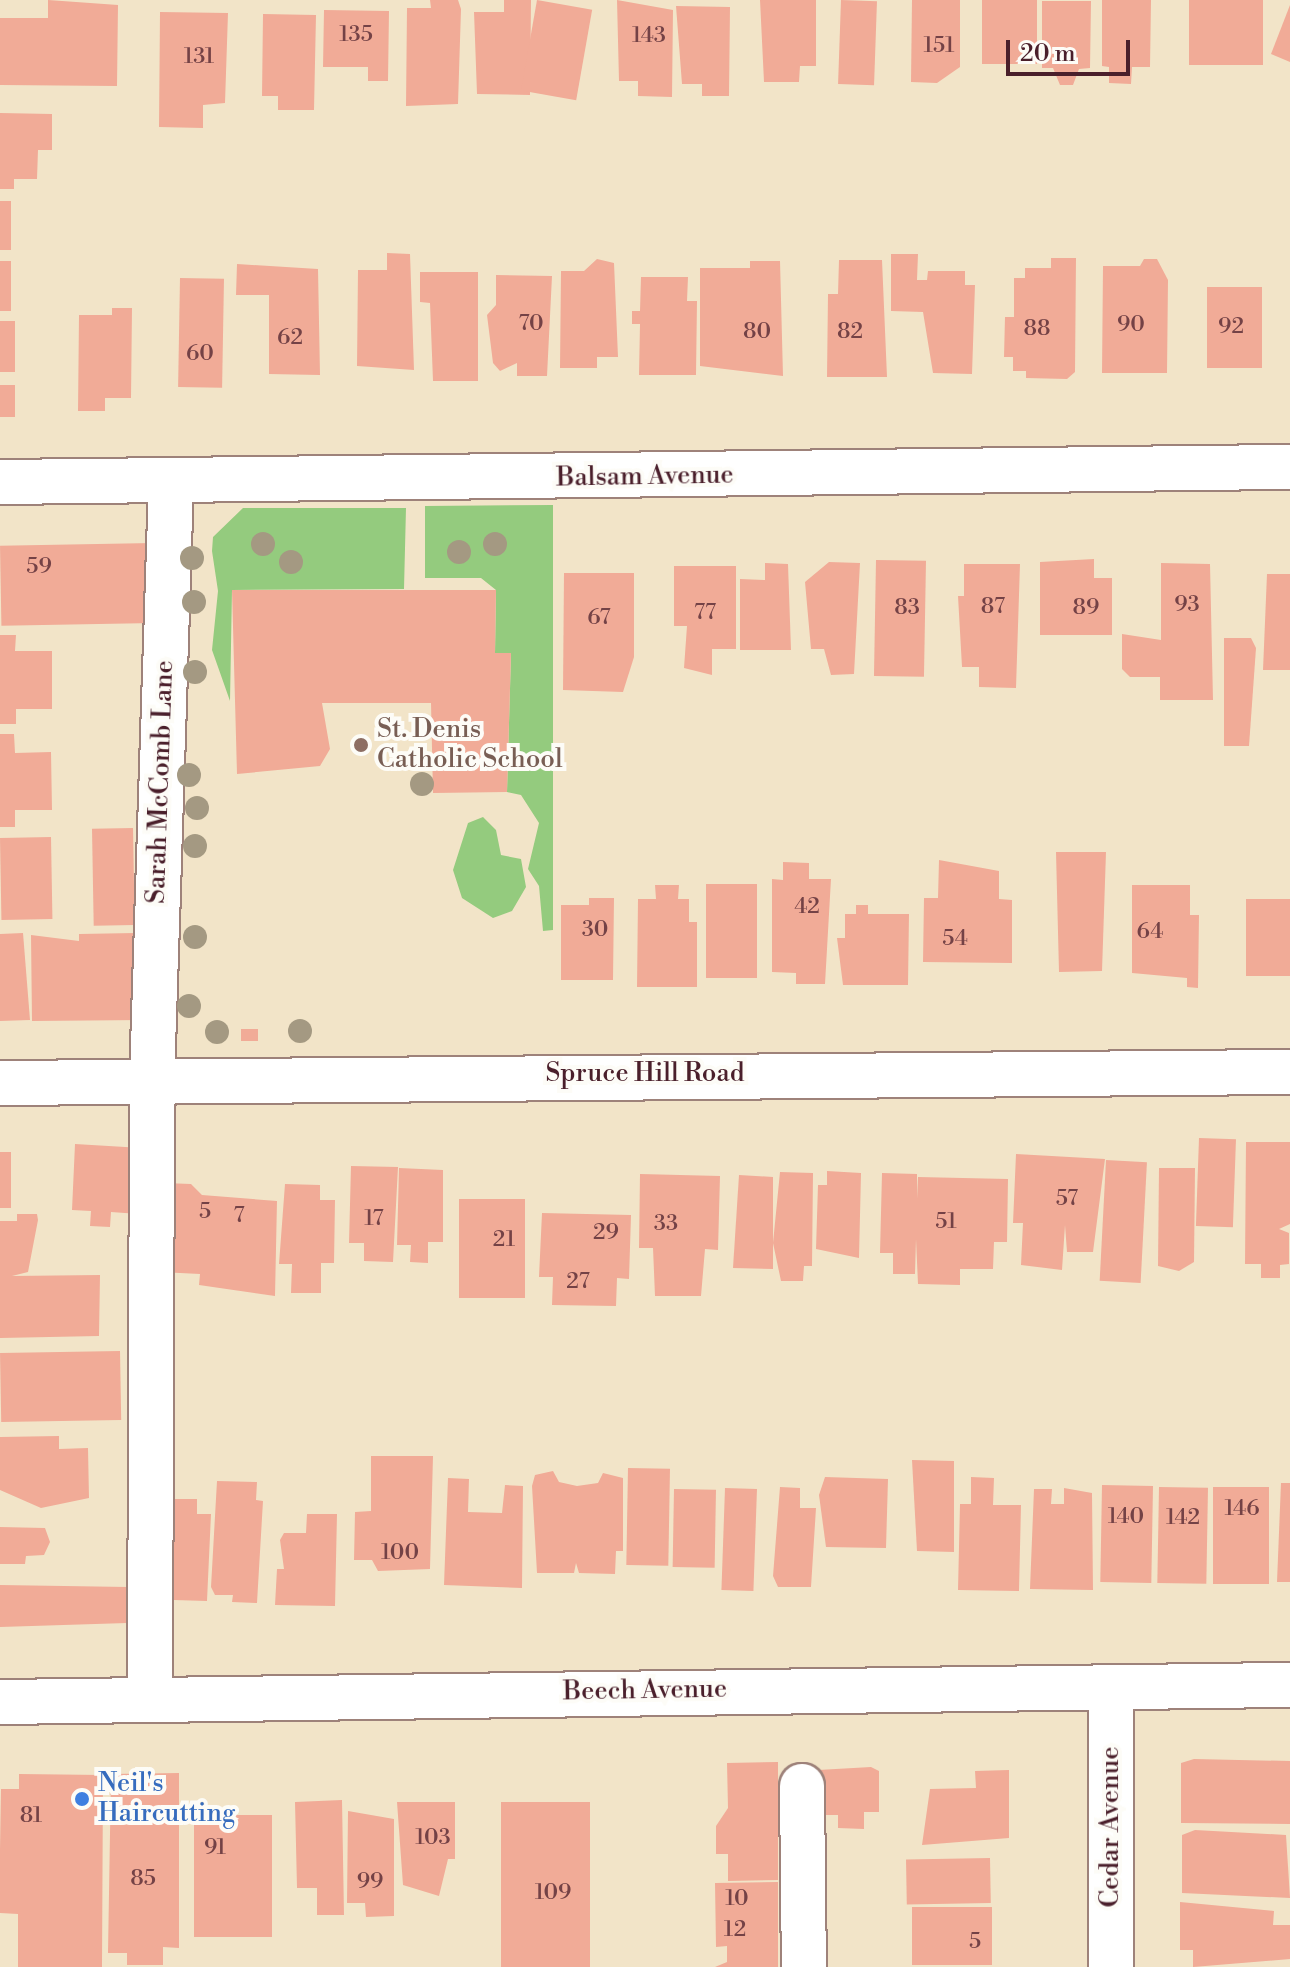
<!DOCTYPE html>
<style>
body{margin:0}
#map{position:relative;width:1290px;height:1967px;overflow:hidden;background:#f2e4c8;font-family:"Libre Bodoni",serif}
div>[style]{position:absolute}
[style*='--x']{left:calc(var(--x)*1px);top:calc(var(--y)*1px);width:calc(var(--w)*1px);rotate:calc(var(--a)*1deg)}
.green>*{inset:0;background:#94cb7e}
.building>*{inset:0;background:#f1ab97;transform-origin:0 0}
.roads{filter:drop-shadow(2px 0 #9e827a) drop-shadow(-2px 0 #9e827a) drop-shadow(0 2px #9e827a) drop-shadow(0 -2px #9e827a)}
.minor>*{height:44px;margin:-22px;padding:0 22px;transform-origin:22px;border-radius:22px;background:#fff}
.trees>*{width:24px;height:24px;margin:-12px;border-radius:50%;background:#a49982}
.dots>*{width:22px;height:22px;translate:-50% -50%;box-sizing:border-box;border:4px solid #fdfcf7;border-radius:50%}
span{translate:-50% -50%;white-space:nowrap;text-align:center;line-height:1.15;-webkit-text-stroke:8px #fdfcf7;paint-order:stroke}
.number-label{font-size:22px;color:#744246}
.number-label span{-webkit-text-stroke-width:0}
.street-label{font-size:26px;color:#4a1f2b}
.education-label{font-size:26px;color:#785e54}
.left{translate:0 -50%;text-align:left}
.shop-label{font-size:26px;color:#366cbe}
.scale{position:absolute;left:1006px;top:40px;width:124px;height:36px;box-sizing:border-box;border:4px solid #4a1f2b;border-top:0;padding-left:10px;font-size:24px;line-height:28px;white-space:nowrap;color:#4a1f2b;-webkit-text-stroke:6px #fdfcf7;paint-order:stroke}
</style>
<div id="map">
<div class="green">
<i style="clip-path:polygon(553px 505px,553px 930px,543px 931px,539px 886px,528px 869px,539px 823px,521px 795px,507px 792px,511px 654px,495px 653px,496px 590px,481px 578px,425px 578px,425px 506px)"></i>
<i style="clip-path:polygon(243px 508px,406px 508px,404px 589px,232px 590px,230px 701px,212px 650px,218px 591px,212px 551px,213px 537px)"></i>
<i style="clip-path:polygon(483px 817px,496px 830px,501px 855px,521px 859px,526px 887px,512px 911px,493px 918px,462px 898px,453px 870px,468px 823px)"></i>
</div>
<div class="building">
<i style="clip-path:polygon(48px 0,118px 5px,117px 86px,0 85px,0 18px,48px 18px)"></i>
<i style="clip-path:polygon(430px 0,458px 0,461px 9px,458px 104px,406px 106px,407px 8px,431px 8px)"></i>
<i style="clip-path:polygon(504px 0,531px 0,530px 95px,477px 94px,474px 12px,504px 12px)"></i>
<i style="left:537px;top:0;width:56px;height:92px;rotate:10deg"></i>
<i style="clip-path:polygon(617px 0,673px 10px,672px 97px,638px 96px,638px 81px,619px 81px)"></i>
<i style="clip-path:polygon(760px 0,816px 0,816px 66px,800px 66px,799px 82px,764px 82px)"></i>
<i style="left:841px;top:0;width:36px;height:84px;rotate:2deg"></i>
<i style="clip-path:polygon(912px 0,960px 0,960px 67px,937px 83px,911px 82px)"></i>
<i style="left:982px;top:0;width:55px;height:64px"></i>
<i style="clip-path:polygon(1102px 0,1151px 0,1150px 67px,1132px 67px,1131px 84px,1109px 83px,1109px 67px,1102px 66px)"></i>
<i style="left:1189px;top:0;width:74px;height:65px"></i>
<i style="clip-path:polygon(1042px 1px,1091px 1px,1090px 68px,1079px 69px,1073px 85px,1060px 85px,1053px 68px,1042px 68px)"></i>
<i style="clip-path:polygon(1290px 5px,1290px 62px,1271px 54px)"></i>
<i style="clip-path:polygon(676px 6px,730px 7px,729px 96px,702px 96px,702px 84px,682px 84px)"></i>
<i style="clip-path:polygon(324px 10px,389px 11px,388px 81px,368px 81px,368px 67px,323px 67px)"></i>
<i style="clip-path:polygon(160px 12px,228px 13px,225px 103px,203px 105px,203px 128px,159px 127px)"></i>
<i style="clip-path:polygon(263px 14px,316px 15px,314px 110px,278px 110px,278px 96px,262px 96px)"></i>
<i style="clip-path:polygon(0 113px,52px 114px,52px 150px,38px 150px,37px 179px,14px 179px,14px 189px,0 189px)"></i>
<i style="left:0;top:201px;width:11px;height:49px"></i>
<i style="clip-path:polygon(387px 253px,410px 254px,414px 370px,357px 366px,358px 270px,387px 270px)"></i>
<i style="clip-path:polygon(891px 254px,918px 254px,917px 280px,927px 280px,928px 271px,965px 271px,965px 285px,975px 285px,972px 374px,933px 373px,923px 312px,891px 311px)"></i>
<i style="clip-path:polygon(1051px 258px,1076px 258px,1075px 372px,1067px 379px,1026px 378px,1026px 371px,1013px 371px,1013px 357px,1004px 357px,1005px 317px,1014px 317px,1014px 278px,1025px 278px,1025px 268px,1051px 268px)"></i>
<i style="clip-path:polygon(597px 259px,614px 263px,618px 357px,597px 357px,597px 368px,560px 368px,561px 271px,584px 271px)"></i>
<i style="clip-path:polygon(1144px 259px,1157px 259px,1168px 280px,1167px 373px,1102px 373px,1103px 266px,1140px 266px)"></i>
<i style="clip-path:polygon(839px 260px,882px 260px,887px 377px,827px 377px,828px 294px,838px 294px)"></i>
<i style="left:0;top:261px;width:11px;height:50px"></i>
<i style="clip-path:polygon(750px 261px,780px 261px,783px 376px,700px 366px,700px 268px,750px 268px)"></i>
<i style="clip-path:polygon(237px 264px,318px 269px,320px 375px,269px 374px,269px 295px,236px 295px)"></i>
<i style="clip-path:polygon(420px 272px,478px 272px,478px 381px,433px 381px,430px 303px,420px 302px)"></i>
<i style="clip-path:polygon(496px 275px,552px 276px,547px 376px,517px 376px,517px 363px,500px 371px,493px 363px,487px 315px,496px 305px)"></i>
<i style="clip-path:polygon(641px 277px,688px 277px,687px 301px,697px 301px,696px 375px,639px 375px,640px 324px,632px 324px,632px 311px,640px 311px)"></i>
<i style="left:180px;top:278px;width:44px;height:109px;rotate:1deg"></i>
<i style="left:1207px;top:287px;width:55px;height:81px"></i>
<i style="clip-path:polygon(112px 308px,132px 308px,131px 398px,105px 398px,105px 411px,78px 411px,79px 315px,112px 315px)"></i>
<i style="left:0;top:321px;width:15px;height:51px"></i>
<i style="left:0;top:385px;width:15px;height:32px"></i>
<i style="left:153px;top:543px;width:80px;height:153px;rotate:89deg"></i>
<i style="clip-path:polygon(1094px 559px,1094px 578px,1112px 578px,1112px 635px,1040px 635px,1040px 562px)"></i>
<i style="left:876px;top:560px;width:50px;height:116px;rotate:1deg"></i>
<i style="clip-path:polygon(829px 562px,860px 563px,854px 674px,831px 675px,824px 649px,811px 649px,805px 582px)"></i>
<i style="clip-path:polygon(765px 563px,788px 564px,791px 650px,740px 650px,740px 579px,765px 580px)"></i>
<i style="clip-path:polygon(1161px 563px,1210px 564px,1213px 700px,1160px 700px,1160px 677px,1130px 677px,1122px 669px,1122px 634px,1161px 640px)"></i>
<i style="clip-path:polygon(964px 564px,1020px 564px,1016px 688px,979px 687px,979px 667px,962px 667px,958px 596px,964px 596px)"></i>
<i style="clip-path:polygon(674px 566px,736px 566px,736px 649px,712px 649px,712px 675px,684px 668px,687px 626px,674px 626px)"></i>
<i style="clip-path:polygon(564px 573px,634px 573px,634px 657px,623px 692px,563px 690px)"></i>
<i style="clip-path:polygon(1267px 574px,1290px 574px,1290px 670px,1263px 670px)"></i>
<i style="clip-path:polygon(232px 590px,496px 590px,495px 653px,511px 653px,507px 792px,433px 793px,431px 703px,322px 703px,330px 749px,320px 766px,237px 774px)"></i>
<i style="clip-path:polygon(0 635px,16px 635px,15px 651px,52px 651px,52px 709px,16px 709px,16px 724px,0 724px)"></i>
<i style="clip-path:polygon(1224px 638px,1251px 638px,1256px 648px,1249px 746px,1224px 746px)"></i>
<i style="clip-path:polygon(0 734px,14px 734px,15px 753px,51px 752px,52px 810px,15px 810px,15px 827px,0 827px)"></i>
<i style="left:133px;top:828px;width:97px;height:41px;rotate:89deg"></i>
<i style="left:51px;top:837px;width:82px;height:51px;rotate:89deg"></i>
<i style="clip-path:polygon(1056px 852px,1106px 852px,1102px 971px,1059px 972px)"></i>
<i style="clip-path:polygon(939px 860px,999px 871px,999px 899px,1012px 900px,1012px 963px,923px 962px,924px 898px,938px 898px)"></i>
<i style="clip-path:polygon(783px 862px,809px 863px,809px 879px,831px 879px,825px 984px,796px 984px,796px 973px,772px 972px,772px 879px,783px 880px)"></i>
<i style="left:706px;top:884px;width:51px;height:94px"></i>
<i style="clip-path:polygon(655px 885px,679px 885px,678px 899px,689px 899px,689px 922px,697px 922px,697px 987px,637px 987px,638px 899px,656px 899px)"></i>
<i style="clip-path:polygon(1132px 885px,1190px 885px,1190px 915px,1199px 915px,1198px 988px,1187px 987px,1187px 978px,1132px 973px)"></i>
<i style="clip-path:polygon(589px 898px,614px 898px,613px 980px,561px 980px,561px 905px,589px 905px)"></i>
<i style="left:1246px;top:899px;width:44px;height:77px"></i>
<i style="clip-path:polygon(856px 905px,868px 905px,868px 914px,909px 914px,908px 985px,843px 985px,837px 938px,845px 938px,845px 914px,856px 914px)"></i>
<i style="clip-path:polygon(23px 933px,30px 1020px,0 1021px,0 934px)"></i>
<i style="clip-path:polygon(135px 933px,143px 1020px,32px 1021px,31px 935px,79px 941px,79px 934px)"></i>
<i style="left:241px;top:1029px;width:17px;height:12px"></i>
<i style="left:1199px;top:1138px;width:37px;height:88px;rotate:2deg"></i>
<i style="clip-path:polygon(1246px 1142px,1290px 1142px,1290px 1224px,1279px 1229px,1289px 1233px,1289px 1264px,1280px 1265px,1280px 1278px,1261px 1278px,1261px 1264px,1245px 1264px)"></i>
<i style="clip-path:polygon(75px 1144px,142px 1148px,139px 1214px,111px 1212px,110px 1227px,90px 1226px,91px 1211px,72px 1210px)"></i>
<i style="left:0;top:1152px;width:11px;height:56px"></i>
<i style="clip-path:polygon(1016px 1154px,1105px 1159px,1093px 1252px,1067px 1252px,1065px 1225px,1062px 1270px,1021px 1265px,1023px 1223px,1013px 1223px)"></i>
<i style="left:1106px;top:1160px;width:41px;height:121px;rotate:3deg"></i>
<i style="clip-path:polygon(351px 1166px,398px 1167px,393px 1262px,364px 1261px,364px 1243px,349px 1243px)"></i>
<i style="clip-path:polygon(399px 1168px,443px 1170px,443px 1242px,428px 1242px,428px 1263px,410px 1262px,411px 1245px,397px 1245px)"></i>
<i style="clip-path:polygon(1159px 1168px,1195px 1168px,1194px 1262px,1179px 1271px,1158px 1266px)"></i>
<i style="clip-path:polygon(827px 1171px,861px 1173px,859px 1258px,816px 1249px,818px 1185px,827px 1185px)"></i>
<i style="clip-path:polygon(780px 1172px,813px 1173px,812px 1266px,804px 1266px,803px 1281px,781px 1281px,773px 1243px)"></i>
<i style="clip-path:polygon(882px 1173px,917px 1174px,917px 1199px,918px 1177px,1008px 1179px,1007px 1242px,994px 1242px,993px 1269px,960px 1269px,960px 1285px,918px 1284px,916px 1239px,915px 1274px,893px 1274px,893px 1253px,880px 1253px)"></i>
<i style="clip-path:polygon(640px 1174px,720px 1176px,718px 1250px,705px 1249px,701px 1296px,655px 1296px,653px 1248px,639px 1248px)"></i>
<i style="clip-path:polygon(739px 1175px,773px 1177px,773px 1269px,733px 1268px)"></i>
<i style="clip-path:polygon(164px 1183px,191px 1184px,202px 1195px,277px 1201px,275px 1296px,199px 1285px,200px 1274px,160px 1272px)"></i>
<i style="clip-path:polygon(285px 1184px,320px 1185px,320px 1200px,335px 1200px,334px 1263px,321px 1263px,321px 1293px,291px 1293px,292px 1264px,279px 1264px)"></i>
<i style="left:459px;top:1199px;width:66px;height:99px"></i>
<i style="clip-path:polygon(542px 1213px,631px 1215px,629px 1279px,617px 1278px,616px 1306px,552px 1305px,553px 1277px,539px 1277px)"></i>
<i style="clip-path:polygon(17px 1214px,37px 1214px,38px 1220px,28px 1272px,12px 1276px,100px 1275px,99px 1336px,0 1338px,0 1221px,17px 1221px)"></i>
<i style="left:120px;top:1351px;width:69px;height:120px;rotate:89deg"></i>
<i style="clip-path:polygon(59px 1436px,59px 1449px,88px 1448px,89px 1498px,41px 1508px,0 1490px,0 1437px)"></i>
<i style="clip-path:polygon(371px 1456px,433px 1456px,430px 1569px,378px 1571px,372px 1560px,354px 1560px,355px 1512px,371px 1511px)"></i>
<i style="clip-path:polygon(912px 1460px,954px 1461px,954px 1552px,917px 1551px)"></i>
<i style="left:628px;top:1468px;width:42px;height:97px;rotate:1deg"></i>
<i style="clip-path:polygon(553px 1471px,559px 1482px,577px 1486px,598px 1483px,603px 1473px,623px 1478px,623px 1551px,616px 1551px,615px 1574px,579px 1573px,576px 1563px,574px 1573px,537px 1573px,532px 1486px,535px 1475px)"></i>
<i style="clip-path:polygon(825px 1477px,888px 1479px,886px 1548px,826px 1547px,819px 1495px)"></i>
<i style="clip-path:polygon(971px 1477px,994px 1478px,993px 1505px,1021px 1505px,1019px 1591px,958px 1590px,960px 1504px,971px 1504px)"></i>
<i style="clip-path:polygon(448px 1478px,469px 1479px,468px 1512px,502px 1513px,505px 1485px,523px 1486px,522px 1588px,444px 1585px)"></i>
<i style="clip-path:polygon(217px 1481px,257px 1482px,256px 1500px,263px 1501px,257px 1603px,232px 1602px,233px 1595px,215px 1595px,211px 1587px)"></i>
<i style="clip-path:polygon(1281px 1483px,1290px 1483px,1290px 1582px,1277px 1582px)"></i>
<i style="left:1102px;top:1485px;width:51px;height:97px;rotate:1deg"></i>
<i style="clip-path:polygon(780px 1487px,800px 1488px,800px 1508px,816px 1508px,811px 1587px,778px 1587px,773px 1576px)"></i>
<i style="left:1159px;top:1487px;width:49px;height:96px;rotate:1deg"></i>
<i style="left:1213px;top:1487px;width:56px;height:97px"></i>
<i style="left:725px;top:1488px;width:32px;height:102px;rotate:2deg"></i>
<i style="clip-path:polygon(1064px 1488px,1092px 1493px,1093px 1590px,1030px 1589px,1034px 1489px,1052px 1489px,1051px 1504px,1064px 1504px)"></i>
<i style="left:674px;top:1489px;width:42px;height:78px;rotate:1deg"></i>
<i style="clip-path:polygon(164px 1499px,197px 1499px,197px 1514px,211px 1514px,207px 1601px,174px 1600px,174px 1587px,156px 1586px)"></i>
<i style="clip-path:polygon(307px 1514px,337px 1514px,335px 1606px,275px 1605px,277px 1569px,284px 1569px,280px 1540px,284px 1533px,306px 1533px)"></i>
<i style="clip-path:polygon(0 1527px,45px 1528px,50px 1542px,44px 1555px,26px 1556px,25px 1564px,0 1564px)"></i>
<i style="clip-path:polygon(0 1585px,128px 1587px,127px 1623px,0 1627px)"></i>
<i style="clip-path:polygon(1194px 1759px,1290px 1761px,1290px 1824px,1181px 1823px,1181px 1763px)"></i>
<i style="clip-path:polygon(778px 1762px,778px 1880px,728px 1881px,728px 1854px,716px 1854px,716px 1826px,728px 1808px,727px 1763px)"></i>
<i style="clip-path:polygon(871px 1767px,879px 1771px,879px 1812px,864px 1812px,864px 1829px,838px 1828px,838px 1815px,819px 1815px,818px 1770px)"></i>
<i style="clip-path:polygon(1009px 1770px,1009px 1838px,922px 1845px,930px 1789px,976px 1788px,975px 1771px)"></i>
<i style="clip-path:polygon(179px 1773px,179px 1948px,163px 1947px,163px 1965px,127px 1965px,127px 1953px,108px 1953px,111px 1774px)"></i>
<i style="clip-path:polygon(19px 1774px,103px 1775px,102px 1967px,18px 1967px,18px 1914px,0 1913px,0 1850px,1px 1789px,19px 1789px)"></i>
<i style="clip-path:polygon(342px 1800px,344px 1915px,317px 1915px,317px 1888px,297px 1888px,295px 1802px)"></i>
<i style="clip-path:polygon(397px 1802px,455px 1802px,455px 1859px,448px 1859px,439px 1896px,403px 1885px)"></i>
<i style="left:501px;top:1802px;width:89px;height:165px"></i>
<i style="clip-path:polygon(348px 1811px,394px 1819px,394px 1916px,366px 1917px,365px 1903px,347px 1903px)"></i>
<i style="left:272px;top:1815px;width:122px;height:78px;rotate:90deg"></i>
<i style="clip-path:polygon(1195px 1830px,1286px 1835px,1290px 1898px,1182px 1893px,1182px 1835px)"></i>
<i style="left:990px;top:1858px;width:45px;height:84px;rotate:89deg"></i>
<i style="clip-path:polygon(778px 1882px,778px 1967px,715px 1967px,727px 1962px,727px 1946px,716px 1947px,715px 1883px)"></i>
<i style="clip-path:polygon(1180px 1902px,1274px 1911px,1273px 1925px,1290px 1925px,1290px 1959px,1193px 1967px,1193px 1950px,1180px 1950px)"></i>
<i style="left:912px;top:1907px;width:80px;height:58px"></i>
</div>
<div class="roads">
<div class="minor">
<i style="--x:0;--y:482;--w:1290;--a:-0.67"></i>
<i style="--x:0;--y:1083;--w:1290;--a:-0.49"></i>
<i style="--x:1111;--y:1688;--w:279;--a:90"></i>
<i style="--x:150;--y:1697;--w:618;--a:-89.81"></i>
<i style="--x:152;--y:1079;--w:595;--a:-88.17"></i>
<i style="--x:0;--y:1702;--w:1290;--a:-0.76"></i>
<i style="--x:802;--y:1786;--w:181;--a:89.4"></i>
</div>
</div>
<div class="trees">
<i style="left:263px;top:544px"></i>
<i style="left:495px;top:544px"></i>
<i style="left:459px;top:552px"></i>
<i style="left:192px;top:558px"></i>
<i style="left:291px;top:562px"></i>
<i style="left:194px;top:602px"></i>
<i style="left:195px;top:672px"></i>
<i style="left:189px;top:775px"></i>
<i style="left:422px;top:784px"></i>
<i style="left:197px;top:808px"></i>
<i style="left:195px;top:846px"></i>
<i style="left:195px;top:937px"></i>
<i style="left:189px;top:1006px"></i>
<i style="left:300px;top:1031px"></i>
<i style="left:217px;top:1032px"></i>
</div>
<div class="dots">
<i style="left:361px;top:745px;background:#8d6e63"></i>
<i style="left:82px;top:1799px;background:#3f7fe0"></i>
</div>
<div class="number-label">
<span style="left:356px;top:35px">135</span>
<span style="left:649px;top:36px">143</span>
<span style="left:939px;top:46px">151</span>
<span style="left:199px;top:57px">131</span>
<span style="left:531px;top:324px">70</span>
<span style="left:1131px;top:325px">90</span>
<span style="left:1231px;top:327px">92</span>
<span style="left:1037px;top:329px">88</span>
<span style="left:757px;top:332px">80</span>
<span style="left:850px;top:332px">82</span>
<span style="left:290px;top:338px">62</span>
<span style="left:200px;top:354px">60</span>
<span style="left:39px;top:567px">59</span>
<span style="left:1187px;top:605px">93</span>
<span style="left:993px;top:607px">87</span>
<span style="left:907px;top:608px">83</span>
<span style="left:1086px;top:608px">89</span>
<span style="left:705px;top:613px">77</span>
<span style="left:599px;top:618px">67</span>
<span style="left:807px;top:907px">42</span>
<span style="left:595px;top:930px">30</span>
<span style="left:1150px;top:932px">64</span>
<span style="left:955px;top:939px">54</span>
<span style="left:1067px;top:1199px">57</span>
<span style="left:205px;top:1212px">5</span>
<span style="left:239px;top:1216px">7</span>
<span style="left:374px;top:1219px">17</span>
<span style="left:946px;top:1222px">51</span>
<span style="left:666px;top:1224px">33</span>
<span style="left:606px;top:1233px">29</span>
<span style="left:504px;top:1240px">21</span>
<span style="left:578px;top:1282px">27</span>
<span style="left:1242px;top:1509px">146</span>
<span style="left:1126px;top:1517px">140</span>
<span style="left:1183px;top:1518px">142</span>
<span style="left:400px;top:1553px">100</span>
<span style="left:31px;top:1816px">81</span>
<span style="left:433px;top:1838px">103</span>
<span style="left:215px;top:1848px">91</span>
<span style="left:143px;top:1879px">85</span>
<span style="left:370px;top:1882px">99</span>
<span style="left:553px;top:1893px">109</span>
<span style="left:737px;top:1899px">10</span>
<span style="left:735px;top:1930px">12</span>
<span style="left:975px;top:1942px">5</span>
</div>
<div class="street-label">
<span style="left:645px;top:477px;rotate:-1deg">Balsam Avenue</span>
<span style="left:161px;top:782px;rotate:-88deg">Sarah McComb Lane</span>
<span style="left:645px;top:1074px">Spruce Hill Road</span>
<span style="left:645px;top:1691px;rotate:-1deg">Beech Avenue</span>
<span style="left:1111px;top:1827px;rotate:-90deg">Cedar Avenue</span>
</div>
<div class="education-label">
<span class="left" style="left:377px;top:745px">St. Denis<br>Catholic School</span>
</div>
<div class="shop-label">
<span class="left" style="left:98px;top:1799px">Neil's<br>Haircutting</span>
</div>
<div class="scale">20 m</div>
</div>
